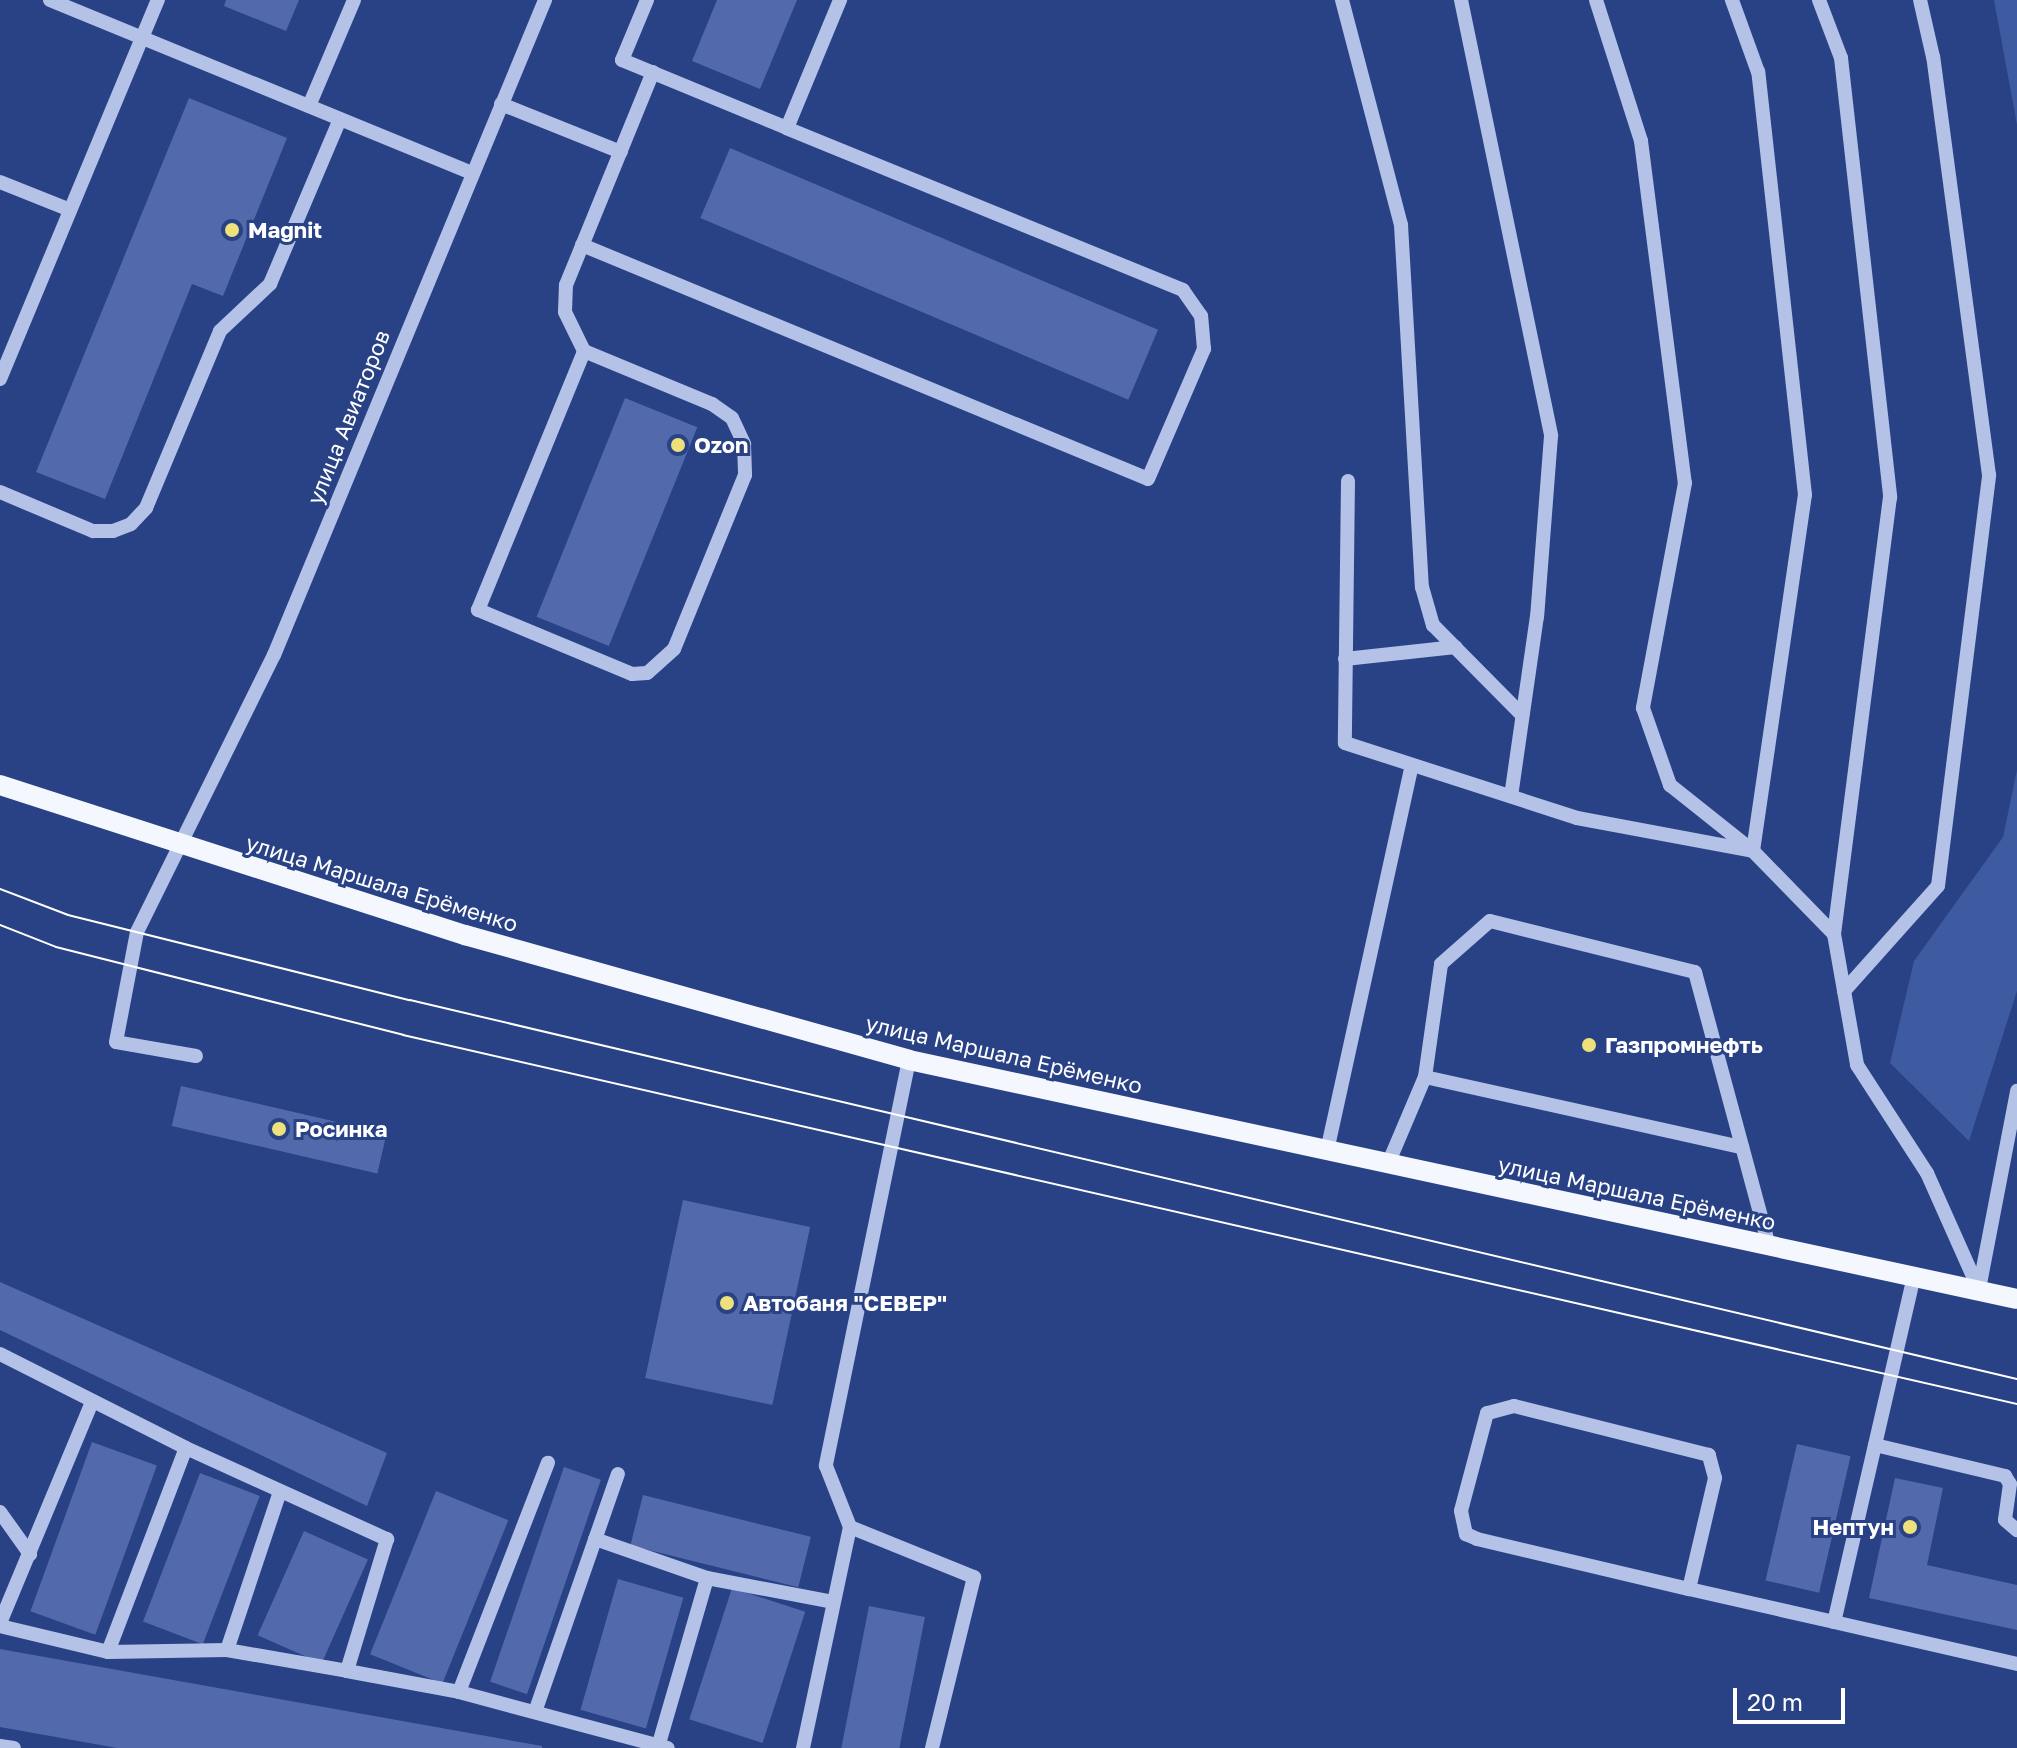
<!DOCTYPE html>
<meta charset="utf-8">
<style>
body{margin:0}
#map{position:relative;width:2017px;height:1748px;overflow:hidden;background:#294185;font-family:"Golos Text",sans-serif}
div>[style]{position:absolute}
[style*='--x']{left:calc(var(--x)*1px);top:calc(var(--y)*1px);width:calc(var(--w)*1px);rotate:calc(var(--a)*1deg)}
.green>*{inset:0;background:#3e5aa1}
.building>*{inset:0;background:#526aac;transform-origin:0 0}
.minor>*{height:14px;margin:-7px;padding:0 7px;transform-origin:7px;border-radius:7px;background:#b4c2e7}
.major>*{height:20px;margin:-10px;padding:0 10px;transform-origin:10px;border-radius:10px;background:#f5f7fe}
.tram>*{height:2px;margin:-1px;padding:0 1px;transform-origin:1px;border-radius:1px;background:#fff}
.dots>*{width:22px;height:22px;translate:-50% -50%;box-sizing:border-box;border:4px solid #294185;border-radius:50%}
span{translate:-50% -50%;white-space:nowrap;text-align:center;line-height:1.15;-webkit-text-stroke:6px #294185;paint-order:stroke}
.poi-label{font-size:22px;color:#fff;font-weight:700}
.left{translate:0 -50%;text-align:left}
.right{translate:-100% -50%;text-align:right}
.street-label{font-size:22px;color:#fff}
.scale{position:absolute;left:1733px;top:1688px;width:112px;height:36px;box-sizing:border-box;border:4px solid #fff;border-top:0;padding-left:10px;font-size:24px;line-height:28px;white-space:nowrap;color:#fff;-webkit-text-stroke:6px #294185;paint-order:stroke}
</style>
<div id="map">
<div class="green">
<i style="clip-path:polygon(1994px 0,2017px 0,2017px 125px)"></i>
<i style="clip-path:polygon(2017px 770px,2017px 991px,1969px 1141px,1890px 1063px,1914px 961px,2003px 837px)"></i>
</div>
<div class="building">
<i style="clip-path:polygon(226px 0,299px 0,286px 31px,224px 6px)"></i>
<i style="clip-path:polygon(717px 0,797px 0,760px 89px,692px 61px)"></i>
<i style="clip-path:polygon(189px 98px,287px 138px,223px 296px,192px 284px,105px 499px,36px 472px)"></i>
<i style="left:730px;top:148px;width:465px;height:76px;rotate:23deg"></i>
<i style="left:625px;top:398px;width:78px;height:236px;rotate:22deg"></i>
<i style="left:181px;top:1086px;width:211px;height:41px;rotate:13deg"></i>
<i style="left:683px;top:1200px;width:130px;height:182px;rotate:12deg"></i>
<i style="clip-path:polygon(0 1282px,387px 1453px,367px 1506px,0 1330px)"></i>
<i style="left:92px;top:1442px;width:69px;height:180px;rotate:20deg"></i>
<i style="left:1797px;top:1444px;width:55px;height:140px;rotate:13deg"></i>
<i style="left:564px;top:1467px;width:39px;height:227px;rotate:19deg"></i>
<i style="left:200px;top:1473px;width:64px;height:159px;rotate:21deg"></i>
<i style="clip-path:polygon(1895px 1478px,1943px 1488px,1927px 1565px,2017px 1585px,2017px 1630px,1869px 1598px)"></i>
<i style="left:436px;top:1491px;width:78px;height:176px;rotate:22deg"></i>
<i style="left:643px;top:1495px;width:173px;height:52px;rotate:14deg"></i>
<i style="left:304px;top:1531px;width:70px;height:114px;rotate:24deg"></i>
<i style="left:618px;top:1579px;width:68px;height:136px;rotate:16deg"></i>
<i style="left:732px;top:1588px;width:77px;height:138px;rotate:18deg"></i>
<i style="left:869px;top:1606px;width:57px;height:145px;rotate:11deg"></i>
<i style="clip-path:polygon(0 1649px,542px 1746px,542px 1748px,117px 1748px,0 1727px)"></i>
</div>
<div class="minor">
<i style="--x:50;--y:0;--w:456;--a:22.3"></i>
<i style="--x:647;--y:0;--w:65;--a:112.6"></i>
<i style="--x:622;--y:60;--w:178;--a:22.4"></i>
<i style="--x:787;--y:128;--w:139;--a:-67.5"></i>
<i style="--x:1342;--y:0;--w:233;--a:75.3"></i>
<i style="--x:1401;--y:225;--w:363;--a:86.7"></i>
<i style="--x:1422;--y:587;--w:40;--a:74"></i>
<i style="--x:1433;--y:625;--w:127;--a:45.3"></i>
<i style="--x:1461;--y:0;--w:445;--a:78.3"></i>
<i style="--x:1551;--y:436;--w:181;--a:94.4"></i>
<i style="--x:1537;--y:616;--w:182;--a:98.2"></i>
<i style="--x:1596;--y:0;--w:148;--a:72.3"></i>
<i style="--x:1641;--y:141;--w:345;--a:82.7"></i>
<i style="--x:1685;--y:483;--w:229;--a:100.6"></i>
<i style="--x:1643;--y:708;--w:82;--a:70.7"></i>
<i style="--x:1670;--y:785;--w:106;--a:38.5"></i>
<i style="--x:1753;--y:851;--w:116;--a:45.7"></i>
<i style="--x:1834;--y:934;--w:133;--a:80"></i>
<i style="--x:1857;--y:1065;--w:129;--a:57.1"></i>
<i style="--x:1927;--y:1173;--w:128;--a:66"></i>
<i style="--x:1819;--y:0;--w:62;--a:69.2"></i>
<i style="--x:1841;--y:58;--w:442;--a:83.6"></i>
<i style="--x:1890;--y:497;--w:441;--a:97.3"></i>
<i style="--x:501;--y:104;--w:129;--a:21.8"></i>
<i style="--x:309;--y:106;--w:115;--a:-67"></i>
<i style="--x:0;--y:182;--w:75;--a:21.8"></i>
<i style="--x:582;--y:245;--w:612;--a:22.46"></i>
<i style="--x:1148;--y:479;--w:142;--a:-66.7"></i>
<i style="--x:1204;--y:349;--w:33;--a:-95"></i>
<i style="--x:1201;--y:316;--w:32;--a:-125"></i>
<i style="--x:1183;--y:290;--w:428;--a:-157.8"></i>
<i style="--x:584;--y:351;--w:139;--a:22.5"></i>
<i style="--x:712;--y:404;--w:24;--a:35"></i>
<i style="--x:732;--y:418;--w:29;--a:65"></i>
<i style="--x:744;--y:444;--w:31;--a:88"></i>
<i style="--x:745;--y:475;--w:188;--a:112.2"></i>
<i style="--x:674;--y:649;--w:36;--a:138"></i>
<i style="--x:647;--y:673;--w:15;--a:176"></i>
<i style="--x:632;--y:674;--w:167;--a:-157.4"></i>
<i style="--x:478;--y:610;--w:280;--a:-67.7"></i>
<i style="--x:584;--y:351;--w:43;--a:-116"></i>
<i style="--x:565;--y:312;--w:27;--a:-88"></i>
<i style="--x:566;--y:285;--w:230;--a:-67.8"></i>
<i style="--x:0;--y:379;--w:411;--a:-67.4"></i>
<i style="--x:1348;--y:481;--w:262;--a:90.7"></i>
<i style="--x:1345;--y:743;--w:244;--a:17.9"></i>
<i style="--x:1577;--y:818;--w:179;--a:10.6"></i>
<i style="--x:1753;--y:851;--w:360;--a:-81.7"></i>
<i style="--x:1805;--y:495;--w:426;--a:-96.3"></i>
<i style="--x:1758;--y:72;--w:77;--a:-109.9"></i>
<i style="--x:0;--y:492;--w:101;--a:22.8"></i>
<i style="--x:93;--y:531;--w:20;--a:0"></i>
<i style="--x:113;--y:531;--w:19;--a:-21"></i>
<i style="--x:131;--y:524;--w:22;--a:-47"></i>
<i style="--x:146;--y:508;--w:192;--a:-67.3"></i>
<i style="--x:220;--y:331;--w:69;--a:-43.2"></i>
<i style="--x:270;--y:284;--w:179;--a:-67"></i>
<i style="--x:1345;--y:659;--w:111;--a:-6.2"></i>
<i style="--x:1844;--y:991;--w:141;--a:-48.2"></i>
<i style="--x:1938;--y:886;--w:414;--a:-82.9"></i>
<i style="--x:1989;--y:475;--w:422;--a:-97.6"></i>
<i style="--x:1933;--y:57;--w:58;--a:-102.8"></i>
<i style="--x:196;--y:1056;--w:81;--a:-170.1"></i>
<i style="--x:116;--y:1042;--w:112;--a:-79.2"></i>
<i style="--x:137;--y:932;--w:309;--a:-63.7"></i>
<i style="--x:274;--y:655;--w:709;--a:-67.52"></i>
<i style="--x:909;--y:1060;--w:414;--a:101.6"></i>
<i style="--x:826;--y:1466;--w:66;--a:68.5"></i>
<i style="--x:850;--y:1527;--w:134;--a:22"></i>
<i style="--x:974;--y:1577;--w:176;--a:103.8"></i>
<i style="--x:1425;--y:1077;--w:325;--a:12.5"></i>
<i style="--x:1327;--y:1151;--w:395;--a:-77.6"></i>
<i style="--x:1388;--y:1164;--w:95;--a:-67"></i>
<i style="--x:1425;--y:1077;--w:114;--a:-81.9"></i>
<i style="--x:1441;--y:964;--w:65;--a:-41.3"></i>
<i style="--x:1490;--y:921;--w:211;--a:14"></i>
<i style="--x:1695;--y:972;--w:284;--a:74.9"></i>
<i style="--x:1914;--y:1276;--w:355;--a:103"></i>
<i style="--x:1834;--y:1622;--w:188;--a:12.9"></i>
<i style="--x:1979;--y:1289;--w:202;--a:-79.1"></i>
<i style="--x:0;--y:1354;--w:208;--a:26.8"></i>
<i style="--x:186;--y:1448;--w:221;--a:24.4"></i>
<i style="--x:387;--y:1539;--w:138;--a:106.9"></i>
<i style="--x:1875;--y:1445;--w:134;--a:13.4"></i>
<i style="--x:2005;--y:1476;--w:9;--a:58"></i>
<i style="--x:2010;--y:1484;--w:36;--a:98"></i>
<i style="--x:2005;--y:1520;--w:16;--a:40"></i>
<i style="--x:0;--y:1512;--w:52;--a:54.5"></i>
<i style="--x:595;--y:1539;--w:119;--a:19.2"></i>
<i style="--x:707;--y:1578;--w:128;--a:10.8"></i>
<i style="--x:1689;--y:1589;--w:114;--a:-76.8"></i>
<i style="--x:1715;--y:1478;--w:24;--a:-105"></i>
<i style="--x:1709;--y:1455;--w:201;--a:-165.9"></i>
<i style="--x:1514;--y:1406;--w:28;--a:165"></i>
<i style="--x:1487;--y:1413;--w:101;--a:104.9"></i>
<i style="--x:1461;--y:1511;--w:24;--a:78"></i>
<i style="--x:1466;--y:1534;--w:12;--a:24"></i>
<i style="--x:1477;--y:1539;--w:218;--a:13.3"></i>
<i style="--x:1689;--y:1589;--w:149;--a:12.8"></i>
<i style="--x:0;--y:1623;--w:239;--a:-67.4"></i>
<i style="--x:0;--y:1626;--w:111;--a:13.5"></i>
<i style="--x:108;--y:1652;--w:119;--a:-1"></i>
<i style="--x:227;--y:1650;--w:122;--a:9.9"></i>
<i style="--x:347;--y:1671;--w:114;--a:10.6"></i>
<i style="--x:459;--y:1692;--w:216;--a:15"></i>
<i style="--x:227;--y:1650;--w:167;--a:-71.5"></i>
<i style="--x:108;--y:1652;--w:218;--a:-69.1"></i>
<i style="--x:459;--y:1692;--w:246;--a:-68.8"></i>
<i style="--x:535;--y:1712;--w:252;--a:-70.8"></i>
<i style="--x:0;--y:1746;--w:14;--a:8"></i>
<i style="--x:658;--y:1747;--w:176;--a:-73.8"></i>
<i style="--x:803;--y:1748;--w:226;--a:-78"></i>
</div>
<div class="major">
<i style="--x:0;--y:785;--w:489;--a:17.9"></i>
<i style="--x:465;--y:935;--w:461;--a:15.7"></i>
<i style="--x:909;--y:1060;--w:1133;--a:12.17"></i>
</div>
<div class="tram">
<i style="--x:0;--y:889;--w:73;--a:20.9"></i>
<i style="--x:68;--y:915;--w:352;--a:14"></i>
<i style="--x:410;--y:1000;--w:1651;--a:13.27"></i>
<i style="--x:0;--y:925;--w:60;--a:21.4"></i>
<i style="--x:56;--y:947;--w:358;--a:14.2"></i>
<i style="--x:403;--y:1035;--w:1656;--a:12.88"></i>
</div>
<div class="dots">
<i style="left:232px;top:230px;background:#eee17b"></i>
<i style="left:678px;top:445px;background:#eee17b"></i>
<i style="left:1589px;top:1045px;background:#eee17b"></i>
<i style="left:279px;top:1129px;background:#eee17b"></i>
<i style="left:727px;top:1303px;background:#eee17b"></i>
<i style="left:1910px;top:1527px;background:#eee17b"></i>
</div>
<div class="poi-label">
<span class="left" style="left:248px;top:230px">Magnit</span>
<span class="left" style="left:694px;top:445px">Ozon</span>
<span class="left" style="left:1605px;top:1045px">Газпромнефть</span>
<span class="left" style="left:295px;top:1129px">Росинка</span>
<span class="left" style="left:743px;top:1303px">Автобаня "СЕВЕР"</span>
<span class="right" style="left:1894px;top:1527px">Нептун</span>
</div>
<div class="street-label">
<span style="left:348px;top:417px;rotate:-68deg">улица Авиаторов</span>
<span style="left:382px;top:883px;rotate:17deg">улица Маршала Ерёменко</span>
<span style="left:1004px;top:1054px;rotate:13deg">улица Маршала Ерёменко</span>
<span style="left:1637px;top:1193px;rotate:12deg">улица Маршала Ерёменко</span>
</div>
<div class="scale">20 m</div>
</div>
